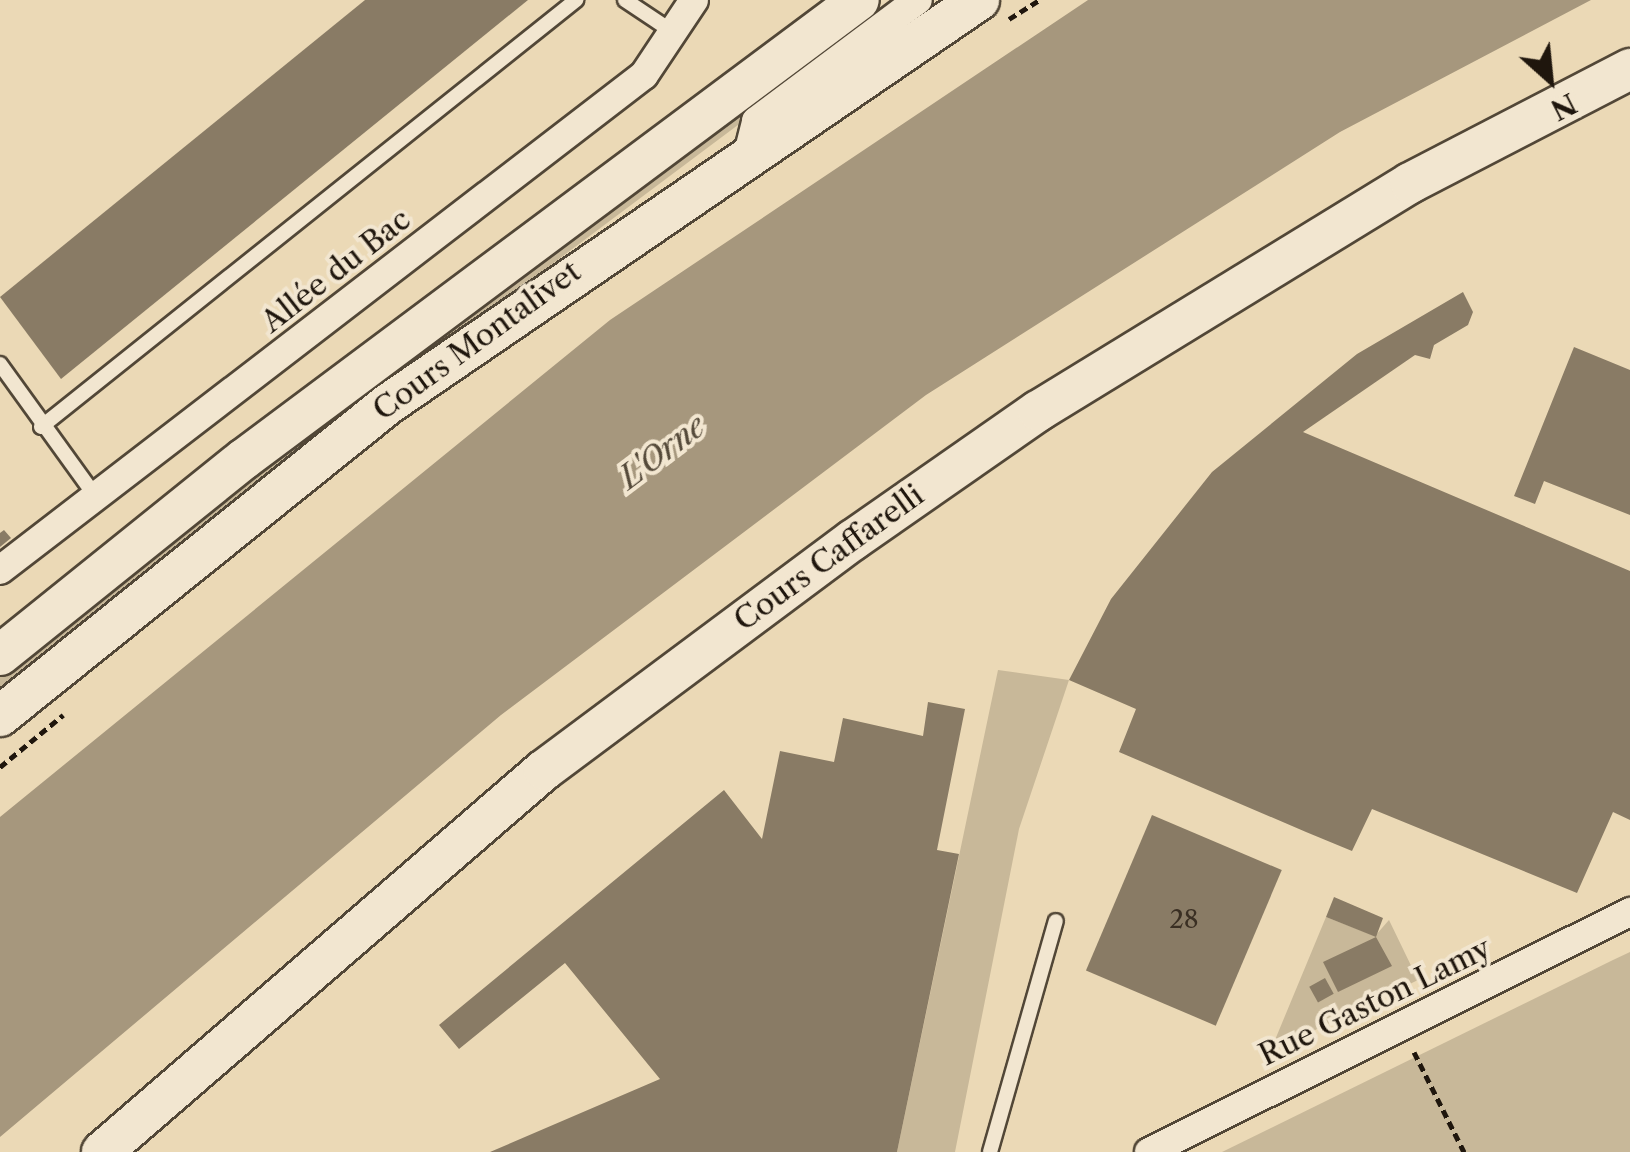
<!DOCTYPE html>
<meta charset="utf-8">
<style>
body{margin:0}
#map{position:relative;width:1630px;height:1152px;overflow:hidden;background:#ebd9b6;font-family:"Libre Caslon Text",serif}
div>[style]{position:absolute}
[style*='--x']{left:calc(var(--x)*1px);top:calc(var(--y)*1px);width:calc(var(--w)*1px);rotate:calc(var(--a)*1deg)}
.green>*{inset:0;background:#c8b899}
.water>*{inset:0;background:#a6977d}
.building>*{inset:0;background:#897b65;transform-origin:0 0}
.path>*{height:5px;margin-top:-2.5px;transform-origin:0;background:repeating-linear-gradient(90deg,#1f160d 0 8px,transparent 0 13px)}
.roads{filter:drop-shadow(2px 0 #524737) drop-shadow(-2px 0 #524737) drop-shadow(0 2px #524737) drop-shadow(0 -2px #524737)}
.lane>*{height:14px;margin:-7px;padding:0 7px;transform-origin:7px;border-radius:7px;background:#f2e6d0}
.street>*{height:28px;margin:-14px;padding:0 14px;transform-origin:14px;border-radius:14px;background:#f2e6d0}
.secondary>*{height:40px;margin:-20px;padding:0 20px;transform-origin:20px;border-radius:20px;background:#f2e6d0}
span{translate:-50% -50%;white-space:nowrap;text-align:center;line-height:1.15;-webkit-text-stroke:8px #f2e6d0;paint-order:stroke}
.number-label{font-size:25px;color:#3a2f23}
.number-label span{-webkit-text-stroke-width:0}
.street-label{font-size:30px;color:#1f160d}
.water-label{font-size:32px;color:#554a3a;font-style:italic}
.north{position:absolute;left:1500px;top:30px;width:100px;height:100px;-webkit-text-stroke:8px #f2e6d0;paint-order:stroke;rotate:153deg;font-size:28px;font-weight:700;line-height:40px;text-align:center;color:#1f160d}
.north::after{content:'';display:block;margin:auto;width:35px;height:45px;background:#1f160d;clip-path:polygon(50% 0,100% 100%,50% 72%,0 100%)}
</style>
<div id="map">
<div class="green">
<i style="clip-path:polygon(890px 1px,786px 89px,400px 378px,0 697px,0 677px,147px 556px)"></i>
<i style="clip-path:polygon(998px 670px,1069px 680px,1019px 829px,955px 1152px,897px 1152px)"></i>
<i style="clip-path:polygon(1326px 917px,1375px 936px,1389px 920px,1418px 980px,1270px 1052px)"></i>
<i style="clip-path:polygon(1630px 952px,1630px 1152px,1222px 1152px,1613px 960px)"></i>
</div>
<div class="water">
<i style="clip-path:polygon(1088px 0,1591px 0,1340px 132px,926px 395px,501px 715px,0 1137px,0 817px,610px 320px)"></i>
</div>
<div class="building">
<i style="clip-path:polygon(365px 0,528px 0,61px 379px,0 297px)"></i>
<i style="clip-path:polygon(1463px 292px,1473px 312px,1468px 325px,1434px 345px,1430px 359px,1415px 355px,1303px 432px,1630px 571px,1630px 820px,1613px 812px,1577px 893px,1372px 809px,1352px 851px,1306px 832px,1119px 752px,1136px 709px,1069px 680px,1111px 599px,1212px 472px,1357px 354px)"></i>
<i style="clip-path:polygon(1574px 347px,1630px 370px,1630px 515px,1544px 481px,1535px 504px,1514px 496px)"></i>
<i style="clip-path:polygon(4px 530px,11px 538px,0 547px,0 533px)"></i>
<i style="clip-path:polygon(928px 702px,965px 709px,937px 850px,959px 854px,897px 1152px,490px 1152px,660px 1079px,565px 963px,459px 1049px,439px 1025px,724px 790px,762px 839px,780px 751px,834px 762px,843px 718px,923px 736px)"></i>
<i style="left:1152px;top:815px;width:141px;height:169px;rotate:23deg"></i>
<i style="clip-path:polygon(1334px 897px,1383px 918px,1376px 937px,1392px 966px,1338px 992px,1323px 962px,1376px 937px,1326px 917px)"></i>
<i style="left:1325px;top:978px;width:18px;height:18px;rotate:61deg"></i>
</div>
<div class="path">
<i style="--x:1009;--y:19;--w:36;--a:-32"></i>
<i style="--x:0;--y:767;--w:82;--a:-39.5"></i>
<i style="--x:1414;--y:1052;--w:112;--a:63.4"></i>
</div>
<div class="roads">
<div class="lane">
<i style="--x:625;--y:0;--w:58;--a:33.7"></i>
<i style="--x:0;--y:364;--w:164;--a:54.2"></i>
<i style="--x:41;--y:427;--w:685;--a:-38.59"></i>
<i style="--x:990;--y:1152;--w:240;--a:-74.1"></i>
</div>
<div class="street">
<i style="--x:749;--y:150;--w:30;--a:-76"></i>
<i style="--x:756;--y:121;--w:202;--a:-36.8"></i>
<i style="--x:0;--y:570;--w:812;--a:-37.55"></i>
<i style="--x:644;--y:75;--w:90;--a:-56.3"></i>
<i style="--x:1149;--y:1152;--w:538;--a:-26.52"></i>
</div>
<div class="secondary">
<i style="--x:0;--y:655;--w:313;--a:-38.8"></i>
<i style="--x:244;--y:459;--w:767;--a:-36.74"></i>
<i style="--x:0;--y:716;--w:498;--a:-38.8"></i>
<i style="--x:388;--y:404;--w:716;--a:-34.36"></i>
<i style="--x:102;--y:1152;--w:584;--a:-40.84"></i>
<i style="--x:544;--y:770;--w:385;--a:-36.7"></i>
<i style="--x:853;--y:540;--w:226;--a:-34.9"></i>
<i style="--x:1038;--y:411;--w:436;--a:-31.5"></i>
<i style="--x:1410;--y:183;--w:248;--a:-27.4"></i>
</div>
</div>
<div class="number-label">
<span style="left:1184px;top:920px">28</span>
</div>
<div class="street-label">
<span style="left:336px;top:271px;rotate:-38deg">Allée du Bac</span>
<span style="left:477px;top:341px;rotate:-36deg">Cours Montalivet</span>
<span style="left:829px;top:558px;rotate:-36deg">Cours Caffarelli</span>
<span style="left:1375px;top:1002px;rotate:-26deg">Rue Gaston Lamy</span>
</div>
<div class="water-label">
<span style="left:662px;top:452px;rotate:-37deg">L'Orne</span>
</div>
<div class="north">N</div>
</div>
